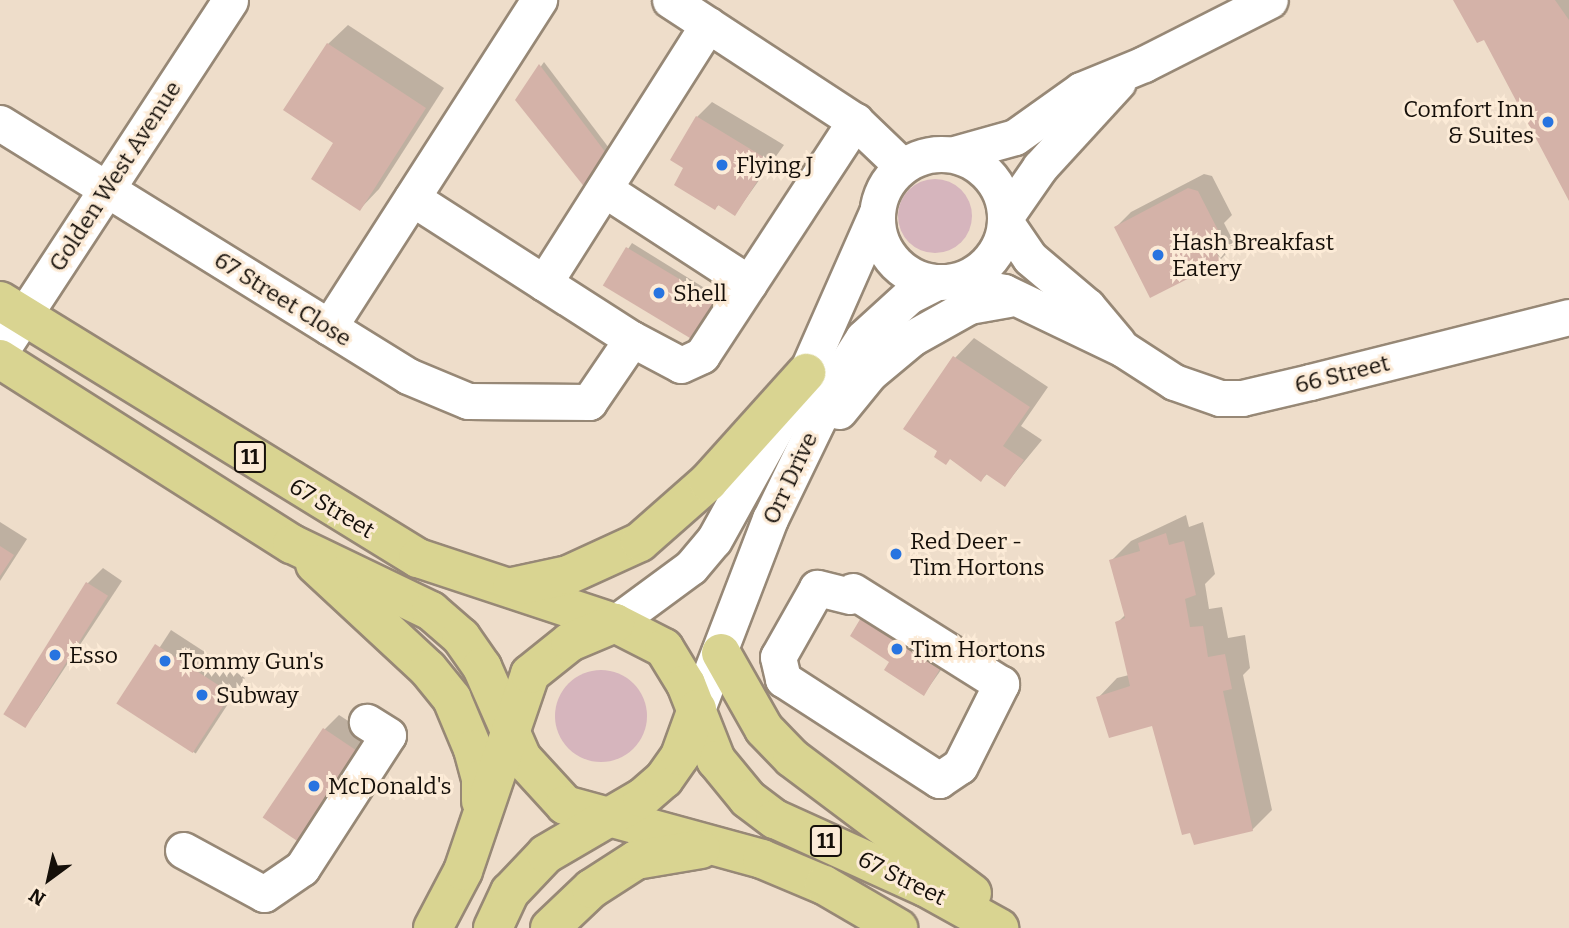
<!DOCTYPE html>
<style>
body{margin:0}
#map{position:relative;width:1569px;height:928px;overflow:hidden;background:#eeddca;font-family:Bitter,serif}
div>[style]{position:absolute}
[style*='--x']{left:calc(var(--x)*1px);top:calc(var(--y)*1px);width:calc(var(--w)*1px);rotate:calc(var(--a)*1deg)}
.green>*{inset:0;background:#d6b5bd}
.round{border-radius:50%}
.shadow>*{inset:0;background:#0003;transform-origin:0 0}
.building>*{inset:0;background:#d4b2a8;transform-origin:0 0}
.roads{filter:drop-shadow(2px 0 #978876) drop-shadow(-2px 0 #978876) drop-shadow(0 2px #978876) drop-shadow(0 -2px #978876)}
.minor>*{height:35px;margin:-17.5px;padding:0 17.5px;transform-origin:17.5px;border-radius:17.5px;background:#fff}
.minor>.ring{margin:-17.5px;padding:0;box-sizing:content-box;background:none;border:35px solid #fff;border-radius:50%}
.major>*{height:38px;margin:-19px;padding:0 19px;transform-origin:19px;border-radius:19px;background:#d9d491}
.dots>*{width:19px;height:19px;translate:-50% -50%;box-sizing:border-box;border:4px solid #fcebd7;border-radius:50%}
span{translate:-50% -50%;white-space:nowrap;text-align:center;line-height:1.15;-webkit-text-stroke:6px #fcebd7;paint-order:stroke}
.shield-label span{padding:2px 5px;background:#fcebd7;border:2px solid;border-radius:5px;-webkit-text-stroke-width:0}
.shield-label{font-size:21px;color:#150f09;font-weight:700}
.poi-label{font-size:23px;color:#150f09}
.right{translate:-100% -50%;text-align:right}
.left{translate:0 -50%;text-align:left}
.street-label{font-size:23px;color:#150f09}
.north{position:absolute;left:14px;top:844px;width:70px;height:70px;-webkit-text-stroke:5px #fcebd7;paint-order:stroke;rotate:213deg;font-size:19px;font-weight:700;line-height:28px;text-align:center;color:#150f09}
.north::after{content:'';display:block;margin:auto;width:24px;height:32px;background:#150f09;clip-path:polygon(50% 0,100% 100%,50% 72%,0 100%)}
</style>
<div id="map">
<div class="green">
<i class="round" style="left:898px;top:179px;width:74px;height:74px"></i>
<i class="round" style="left:555px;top:670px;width:92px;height:92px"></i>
</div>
<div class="shadow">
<i style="clip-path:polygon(1455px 0,1569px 0,1569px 197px,1484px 38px)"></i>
<i style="clip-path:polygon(348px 25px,444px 88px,379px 189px,360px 209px,335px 143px,328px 44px)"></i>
<i style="clip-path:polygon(544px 62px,615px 156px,594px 187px,517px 100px)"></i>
<i style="clip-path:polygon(712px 102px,784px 145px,735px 214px,720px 204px,715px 208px,685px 168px,697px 117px)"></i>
<i style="clip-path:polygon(1204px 174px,1212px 176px,1232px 215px,1224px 223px,1235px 245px,1220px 260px,1116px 227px,1131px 212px)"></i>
<i style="clip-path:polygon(632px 243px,719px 297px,694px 333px,605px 284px)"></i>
<i style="clip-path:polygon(974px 338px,1048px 387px,1021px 426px,1042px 440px,1005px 485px,988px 473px,981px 480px,939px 451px,955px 358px)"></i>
<i style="clip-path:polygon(1186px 515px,1189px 527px,1203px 522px,1215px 574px,1205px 584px,1209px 609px,1222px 607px,1228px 638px,1245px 635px,1250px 668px,1243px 675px,1272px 810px,1252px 830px,1191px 831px,1153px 723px,1098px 698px,1117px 678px,1129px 675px,1117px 623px,1126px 614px,1111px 561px,1131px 541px)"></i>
<i style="clip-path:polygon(0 522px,27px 539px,0 581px)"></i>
<i style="clip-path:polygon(103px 568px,122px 581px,37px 710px,23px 725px,88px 583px)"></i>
<i style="left:171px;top:630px;width:88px;height:90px;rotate:33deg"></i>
<i style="clip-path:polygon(958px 646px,924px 694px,891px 661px)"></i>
<i style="clip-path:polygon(339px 715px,376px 739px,319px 827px,324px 730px)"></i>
</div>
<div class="building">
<i style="clip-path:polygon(1453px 0,1555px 0,1569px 20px,1569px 201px,1484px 40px,1477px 43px)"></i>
<i style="clip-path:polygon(327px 43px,426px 108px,360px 211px,311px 179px,333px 143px,283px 110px)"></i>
<i style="clip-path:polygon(539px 64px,612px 161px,590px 194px,515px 100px)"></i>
<i style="clip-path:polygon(696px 116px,770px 161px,735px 216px,718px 205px,715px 210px,674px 185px,683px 168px,670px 160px)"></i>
<i style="clip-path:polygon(1188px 188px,1198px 191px,1219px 232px,1209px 237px,1221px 262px,1150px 298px,1114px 227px)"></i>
<i style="left:626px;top:247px;width:105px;height:45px;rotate:31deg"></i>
<i style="clip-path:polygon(953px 356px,1030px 407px,1003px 446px,1024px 460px,1005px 487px,986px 474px,981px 482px,950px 459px,946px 465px,934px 457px,937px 451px,903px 429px)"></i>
<i style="clip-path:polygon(1166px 533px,1169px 545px,1184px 541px,1196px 595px,1185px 599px,1190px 627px,1203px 626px,1208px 657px,1225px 654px,1232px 689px,1223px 691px,1253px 831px,1194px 845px,1190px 833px,1182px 835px,1152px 726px,1109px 738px,1096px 697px,1130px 686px,1115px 622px,1125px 618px,1109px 560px,1140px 551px,1138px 543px)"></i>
<i style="clip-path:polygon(0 546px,14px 555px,0 576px)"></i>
<i style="left:86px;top:582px;width:26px;height:156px;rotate:32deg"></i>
<i style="clip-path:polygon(862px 616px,944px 662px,924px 696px,884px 670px,889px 662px,850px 636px)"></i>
<i style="left:155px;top:644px;width:91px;height:71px;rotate:33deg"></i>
<i style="left:323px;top:728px;width:48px;height:108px;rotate:34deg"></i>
</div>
<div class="roads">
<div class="minor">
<i style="--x:670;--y:0;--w:221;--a:33.2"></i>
<i style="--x:855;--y:121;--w:65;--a:43.8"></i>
<i style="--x:0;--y:123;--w:480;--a:31.8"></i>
<i style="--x:408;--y:376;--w:65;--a:22.6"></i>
<i style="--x:468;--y:401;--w:121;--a:0.5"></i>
<i style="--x:589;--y:402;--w:76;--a:-55.7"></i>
<i class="ring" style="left:877px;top:154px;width:93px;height:93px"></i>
<i style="--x:954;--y:154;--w:63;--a:-15.6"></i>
<i style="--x:1015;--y:137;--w:81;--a:-35.5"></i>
<i style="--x:1081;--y:90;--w:68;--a:-22.4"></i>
<i style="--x:1144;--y:64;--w:141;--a:-26.9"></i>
<i style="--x:604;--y:189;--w:173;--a:33"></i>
<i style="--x:412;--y:198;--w:261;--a:32.7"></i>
<i style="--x:632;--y:339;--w:55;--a:28"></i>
<i style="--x:681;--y:365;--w:23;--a:-25"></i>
<i style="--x:702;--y:355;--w:280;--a:-56.8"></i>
<i style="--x:1006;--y:216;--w:60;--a:-55.2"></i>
<i style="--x:1040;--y:167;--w:115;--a:-47.5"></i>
<i style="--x:1006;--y:223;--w:42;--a:55.6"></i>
<i style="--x:1030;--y:258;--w:75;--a:40.1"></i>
<i style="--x:1087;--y:306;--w:48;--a:50"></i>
<i style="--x:951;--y:282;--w:54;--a:10.7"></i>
<i style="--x:1004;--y:292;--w:132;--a:25.6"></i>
<i style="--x:1123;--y:349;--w:61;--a:32.9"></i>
<i style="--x:1174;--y:382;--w:49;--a:19.2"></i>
<i style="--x:1220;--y:398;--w:22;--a:0"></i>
<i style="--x:1242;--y:398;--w:70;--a:-13.2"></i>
<i style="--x:1310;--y:382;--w:267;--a:-14.1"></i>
<i style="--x:544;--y:283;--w:306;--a:-57.6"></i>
<i style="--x:329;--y:327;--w:389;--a:-57.3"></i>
<i style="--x:0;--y:352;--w:420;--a:-56.8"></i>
<i style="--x:839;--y:411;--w:49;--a:-50.8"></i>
<i style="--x:870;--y:373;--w:55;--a:-39.8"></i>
<i style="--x:912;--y:338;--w:65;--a:-29.3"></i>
<i style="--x:969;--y:306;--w:40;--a:-10"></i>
<i style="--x:850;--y:596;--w:34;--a:-166"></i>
<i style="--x:817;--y:588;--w:79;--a:119.5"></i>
<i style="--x:778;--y:657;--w:23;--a:77"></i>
<i style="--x:783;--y:679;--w:186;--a:32.9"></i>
<i style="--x:939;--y:780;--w:25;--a:-34"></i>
<i style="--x:960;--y:766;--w:92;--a:-63.4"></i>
<i style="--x:1001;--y:684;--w:175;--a:-147.9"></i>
<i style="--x:615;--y:623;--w:94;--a:-36.4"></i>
<i style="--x:691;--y:567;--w:35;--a:-50"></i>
<i style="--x:714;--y:540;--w:191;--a:-61.1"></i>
<i style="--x:806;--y:373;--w:176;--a:-66.2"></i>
<i style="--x:697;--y:709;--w:204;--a:-69"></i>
<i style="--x:770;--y:519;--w:161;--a:-64.2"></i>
<i style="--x:840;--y:374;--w:43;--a:-57.4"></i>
<i style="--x:863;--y:338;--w:62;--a:-42.4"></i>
<i style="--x:909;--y:296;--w:29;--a:-27"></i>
<i style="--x:183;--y:850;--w:92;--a:28.5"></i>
<i style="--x:264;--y:894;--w:46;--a:-34.4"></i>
<i style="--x:302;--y:868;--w:158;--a:-57.1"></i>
<i style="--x:388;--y:735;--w:25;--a:-148"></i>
</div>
<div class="major">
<i style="--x:0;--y:301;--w:491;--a:31.6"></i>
<i style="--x:418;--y:558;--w:207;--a:18.3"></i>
<i style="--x:615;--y:623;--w:55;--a:27"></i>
<i style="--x:664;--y:648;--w:42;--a:58.6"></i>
<i style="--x:686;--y:684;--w:82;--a:68.5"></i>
<i style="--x:716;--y:760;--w:50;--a:50.6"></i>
<i style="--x:748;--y:799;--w:34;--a:37"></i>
<i style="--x:775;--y:819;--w:165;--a:24.4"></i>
<i style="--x:925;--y:887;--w:85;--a:29"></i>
<i style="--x:0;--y:359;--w:346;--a:32.4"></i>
<i style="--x:292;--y:544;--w:154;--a:25.7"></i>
<i style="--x:431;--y:611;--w:40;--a:41"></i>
<i style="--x:461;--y:637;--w:37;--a:55"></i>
<i style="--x:482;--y:667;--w:99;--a:66.3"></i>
<i style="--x:522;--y:758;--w:64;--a:47.5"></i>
<i style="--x:565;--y:805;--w:204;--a:15.3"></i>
<i style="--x:762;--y:859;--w:67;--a:22.8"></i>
<i style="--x:824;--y:885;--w:86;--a:30.2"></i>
<i style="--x:315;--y:564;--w:154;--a:42.9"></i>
<i style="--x:428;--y:669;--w:38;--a:51"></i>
<i style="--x:452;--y:699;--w:54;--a:67.2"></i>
<i style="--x:473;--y:749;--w:31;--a:75"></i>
<i style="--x:481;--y:779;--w:22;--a:90"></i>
<i style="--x:512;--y:587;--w:57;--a:-12.1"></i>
<i style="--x:568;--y:575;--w:79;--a:-24.6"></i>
<i style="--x:640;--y:542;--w:91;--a:-41.4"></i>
<i style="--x:708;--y:482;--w:147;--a:-48"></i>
<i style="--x:721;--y:653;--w:87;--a:60.5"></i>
<i style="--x:764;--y:729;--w:40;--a:46"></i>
<i style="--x:792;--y:758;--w:225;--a:36.9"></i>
<i style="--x:433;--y:928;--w:64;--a:-62.2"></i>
<i style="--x:463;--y:871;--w:208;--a:-71.2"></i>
<i style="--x:530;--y:674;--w:51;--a:-38.7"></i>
<i style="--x:570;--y:642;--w:49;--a:-22.9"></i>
<i style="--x:493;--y:928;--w:40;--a:-65"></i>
<i style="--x:510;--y:892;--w:52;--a:-46.5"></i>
<i style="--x:546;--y:854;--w:111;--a:-30.3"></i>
<i style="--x:642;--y:798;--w:29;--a:-41"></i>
<i style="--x:664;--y:779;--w:28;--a:-55"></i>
<i style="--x:680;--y:756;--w:50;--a:-70.1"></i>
<i style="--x:550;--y:928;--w:57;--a:-43.6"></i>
<i style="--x:591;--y:889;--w:54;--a:-32.8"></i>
<i style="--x:636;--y:860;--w:66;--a:-9.6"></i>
</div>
</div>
<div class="dots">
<i style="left:1548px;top:122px;background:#2874e0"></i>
<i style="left:722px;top:165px;background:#2874e0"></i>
<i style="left:1158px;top:255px;background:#2874e0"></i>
<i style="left:659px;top:293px;background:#2874e0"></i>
<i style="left:896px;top:554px;background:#2874e0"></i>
<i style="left:897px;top:649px;background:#2874e0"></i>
<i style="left:55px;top:655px;background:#2874e0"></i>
<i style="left:165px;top:661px;background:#2874e0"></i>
<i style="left:202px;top:695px;background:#2874e0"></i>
<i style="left:314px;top:786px;background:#2874e0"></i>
</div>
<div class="shield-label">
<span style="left:250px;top:457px">11</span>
<span style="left:826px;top:841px">11</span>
</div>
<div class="poi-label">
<span class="right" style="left:1534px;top:122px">Comfort Inn<br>&amp; Suites</span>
<span class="left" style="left:736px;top:165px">Flying J</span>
<span class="left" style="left:1172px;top:255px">Hash Breakfast<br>Eatery</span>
<span class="left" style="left:673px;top:293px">Shell</span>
<span class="left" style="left:910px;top:554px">Red Deer -<br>Tim Hortons</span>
<span class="left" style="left:911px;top:649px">Tim Hortons</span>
<span class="left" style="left:69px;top:655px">Esso</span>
<span class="left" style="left:179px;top:661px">Tommy Gun's</span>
<span class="left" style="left:216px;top:695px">Subway</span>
<span class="left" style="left:328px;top:786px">McDonald's</span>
</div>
<div class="street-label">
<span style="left:115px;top:176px;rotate:-57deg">Golden West Avenue</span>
<span style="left:283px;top:299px;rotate:32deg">67 Street Close</span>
<span style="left:1342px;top:374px;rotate:-14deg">66 Street</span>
<span style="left:790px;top:478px;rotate:-65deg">Orr Drive</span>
<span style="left:332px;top:508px;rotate:31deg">67 Street</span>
<span style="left:902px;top:878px;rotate:26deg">67 Street</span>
</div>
<div class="north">N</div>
</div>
